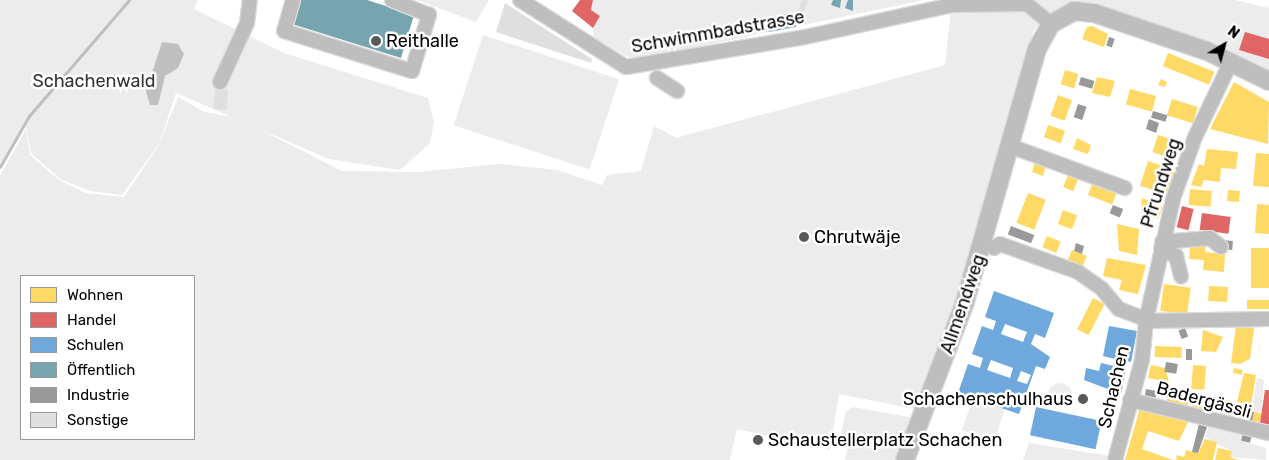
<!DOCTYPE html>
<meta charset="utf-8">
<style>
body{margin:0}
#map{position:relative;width:1269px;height:460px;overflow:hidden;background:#fff;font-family:Rubik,sans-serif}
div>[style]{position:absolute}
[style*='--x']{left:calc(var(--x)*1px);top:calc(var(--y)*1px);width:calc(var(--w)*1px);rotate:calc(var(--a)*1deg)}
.green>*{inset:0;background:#ececec;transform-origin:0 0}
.round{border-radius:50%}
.water>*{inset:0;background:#bfbfbf}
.homes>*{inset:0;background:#ffd966;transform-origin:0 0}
.shops>*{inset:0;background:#e06666;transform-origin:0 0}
.schools>*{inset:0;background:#6fa8dc;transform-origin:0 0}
.public>*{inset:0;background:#76a5af}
.industry>*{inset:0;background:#999;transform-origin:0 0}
.stream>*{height:2.5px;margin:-1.25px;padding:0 1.25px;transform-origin:1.25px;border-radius:1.25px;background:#bfbfbf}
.building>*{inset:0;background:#dfdfdf;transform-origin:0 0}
.roads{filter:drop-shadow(1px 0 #dbdbdb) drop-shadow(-1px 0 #dbdbdb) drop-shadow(0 1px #dbdbdb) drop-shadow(0 -1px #dbdbdb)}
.minor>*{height:14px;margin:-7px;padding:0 7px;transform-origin:7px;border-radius:7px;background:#bebebe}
.major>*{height:18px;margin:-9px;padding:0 9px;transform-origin:9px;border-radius:9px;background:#bebebe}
.dots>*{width:14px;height:14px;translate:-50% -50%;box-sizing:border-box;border:2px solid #fff;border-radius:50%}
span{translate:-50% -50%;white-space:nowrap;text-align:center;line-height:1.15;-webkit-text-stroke:5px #fff;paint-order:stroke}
.street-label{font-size:18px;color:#000}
.poi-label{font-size:18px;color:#000}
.left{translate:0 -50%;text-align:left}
.right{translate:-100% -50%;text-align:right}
.park-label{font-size:18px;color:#333}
.legend{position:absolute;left:20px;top:275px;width:175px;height:165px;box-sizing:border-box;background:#fff;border:1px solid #999;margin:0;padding:6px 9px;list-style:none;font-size:15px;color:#000}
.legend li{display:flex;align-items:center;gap:10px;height:25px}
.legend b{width:25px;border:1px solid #999}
.north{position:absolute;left:1199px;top:20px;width:50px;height:50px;-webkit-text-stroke:4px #fff;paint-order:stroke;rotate:37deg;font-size:14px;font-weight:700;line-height:20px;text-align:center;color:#000}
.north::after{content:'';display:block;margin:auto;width:18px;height:22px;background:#000;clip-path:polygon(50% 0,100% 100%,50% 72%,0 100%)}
</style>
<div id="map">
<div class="green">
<i style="clip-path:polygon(0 0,198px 0,194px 9px,284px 53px,428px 98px,434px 122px,430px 143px,400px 170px,329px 159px,176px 93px,159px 144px,122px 195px,90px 191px,60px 179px,31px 153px,26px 126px,0 166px)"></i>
<i style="clip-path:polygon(417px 0,489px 0,476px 22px)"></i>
<i style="clip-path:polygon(593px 0,924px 0,634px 60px,594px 39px,593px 28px,600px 16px,591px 10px)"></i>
<i style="clip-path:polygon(evenodd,952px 0,1235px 0,1269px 8px,1269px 74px,1081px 5px,1062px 7px,1044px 17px,1033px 32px,975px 245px,969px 239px,975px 250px,920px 410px,839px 394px,830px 450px,737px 429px,730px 460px,0 460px,0 176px,26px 129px,30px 155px,59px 180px,86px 193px,124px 197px,159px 145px,178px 97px,204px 112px,238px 118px,342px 171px,418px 172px,500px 164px,557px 170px,602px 185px,607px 175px,641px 171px,654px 126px,676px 138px,945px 65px,952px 0,21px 276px,194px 276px,194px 439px,21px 439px,21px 276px)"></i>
<i style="left:483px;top:35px;width:143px;height:95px;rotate:18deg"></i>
<i style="clip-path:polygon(1257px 378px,1264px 380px,1261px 414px,1252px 411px)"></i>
<i class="round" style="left:1048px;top:383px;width:24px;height:24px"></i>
<i style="left:973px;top:398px;width:34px;height:34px;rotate:19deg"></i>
<i style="clip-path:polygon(853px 407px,915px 418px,898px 460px,845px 460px,848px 447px,839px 443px,846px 411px)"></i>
<i style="clip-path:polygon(1209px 424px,1243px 433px,1242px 441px,1266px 448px,1266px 460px,1230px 457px,1231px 451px,1205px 437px)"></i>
<i style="clip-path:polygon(1029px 443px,1110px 456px,1110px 460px,1023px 460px)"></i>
</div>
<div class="water">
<i style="clip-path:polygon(162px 42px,178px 44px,184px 54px,178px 68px,165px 76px,158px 105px,150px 105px,146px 91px)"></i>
</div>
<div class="homes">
<i style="clip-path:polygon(1092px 26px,1108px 34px,1104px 47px,1082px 39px,1087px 27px)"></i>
<i style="left:1168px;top:53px;width:50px;height:14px;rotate:22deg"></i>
<i style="left:1065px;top:70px;width:14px;height:15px;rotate:17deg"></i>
<i style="clip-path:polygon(1097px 77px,1115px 81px,1110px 97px,1092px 93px)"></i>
<i style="clip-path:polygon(1161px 79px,1167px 82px,1165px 87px,1158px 85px)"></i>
<i style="clip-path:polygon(1234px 82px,1269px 102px,1268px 144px,1210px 129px)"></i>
<i style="left:1130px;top:89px;width:27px;height:16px;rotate:15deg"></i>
<i style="left:1058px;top:95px;width:15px;height:22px;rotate:20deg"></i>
<i style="left:1172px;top:99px;width:27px;height:17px;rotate:17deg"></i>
<i style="left:1048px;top:125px;width:18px;height:13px;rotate:19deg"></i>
<i style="left:1158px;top:135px;width:23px;height:18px;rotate:18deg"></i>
<i style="clip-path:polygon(1077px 138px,1091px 145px,1088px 154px,1073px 149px)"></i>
<i style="clip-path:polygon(1207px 149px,1238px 152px,1236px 169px,1221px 168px,1220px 182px,1204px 180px,1201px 187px,1191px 185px,1199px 164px,1204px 166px)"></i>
<i style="clip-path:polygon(1256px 153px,1269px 154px,1269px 187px,1253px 186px)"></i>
<i style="clip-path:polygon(1035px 161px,1046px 165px,1043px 176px,1032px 172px)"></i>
<i style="left:1148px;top:161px;width:28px;height:26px;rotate:18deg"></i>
<i style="left:1068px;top:175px;width:11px;height:13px;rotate:22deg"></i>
<i style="left:1093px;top:182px;width:26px;height:14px;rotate:21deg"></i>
<i style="left:1190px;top:189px;width:22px;height:16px;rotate:5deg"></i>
<i style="left:1228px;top:190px;width:12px;height:11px;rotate:5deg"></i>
<i style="left:1028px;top:193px;width:19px;height:32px;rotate:21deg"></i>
<i style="clip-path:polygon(1142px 198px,1163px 207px,1158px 219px,1141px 213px)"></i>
<i style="clip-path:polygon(1257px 204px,1269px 205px,1269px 234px,1255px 233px)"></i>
<i style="left:1063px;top:210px;width:15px;height:15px;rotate:20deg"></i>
<i style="clip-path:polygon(1117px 224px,1139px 229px,1137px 255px,1119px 251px)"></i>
<i style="left:1047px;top:236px;width:15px;height:12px;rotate:23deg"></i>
<i style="clip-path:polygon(1191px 239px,1206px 240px,1205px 252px,1225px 254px,1224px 272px,1203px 270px,1204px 260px,1189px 259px)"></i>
<i style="left:1251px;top:248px;width:18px;height:40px"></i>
<i style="left:1072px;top:250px;width:16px;height:13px;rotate:22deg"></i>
<i style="clip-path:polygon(1107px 258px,1146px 265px,1138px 294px,1119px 290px,1122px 280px,1103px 276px)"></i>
<i style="left:1164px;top:284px;width:27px;height:27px;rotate:8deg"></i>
<i style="left:1209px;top:286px;width:19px;height:15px;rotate:3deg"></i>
<i style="left:1093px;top:298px;width:13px;height:35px;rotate:27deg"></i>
<i style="left:1247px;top:300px;width:22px;height:9px"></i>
<i style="clip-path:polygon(1236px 326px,1254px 328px,1250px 359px,1240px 364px,1231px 363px)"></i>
<i style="clip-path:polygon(1203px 330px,1223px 337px,1216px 352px,1201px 351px)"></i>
<i style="left:1155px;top:346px;width:27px;height:11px;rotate:2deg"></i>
<i style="clip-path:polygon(1151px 365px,1165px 368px,1169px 382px,1148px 378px)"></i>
<i style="left:1193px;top:365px;width:13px;height:24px;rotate:4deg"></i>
<i style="left:1234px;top:368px;width:9px;height:5px;rotate:13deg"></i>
<i style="clip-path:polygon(1244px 373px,1256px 375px,1251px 405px,1237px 402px)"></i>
<i style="clip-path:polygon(1170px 391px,1191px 396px,1186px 409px,1166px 403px)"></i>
<i style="left:1197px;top:394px;width:13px;height:15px;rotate:18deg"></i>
<i style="left:1220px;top:398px;width:11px;height:11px;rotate:15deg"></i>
<i style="clip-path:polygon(1140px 408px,1188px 422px,1179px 441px,1148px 431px,1142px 449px,1173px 460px,1125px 460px)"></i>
<i style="left:1254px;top:412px;width:8px;height:9px;rotate:14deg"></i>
<i style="clip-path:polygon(1205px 439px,1217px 442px,1213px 460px,1176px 460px,1177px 455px,1184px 457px,1186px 450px,1198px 453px)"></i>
<i style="clip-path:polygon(1218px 448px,1232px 451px,1230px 457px,1239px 460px,1215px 460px)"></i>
</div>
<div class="shops">
<i style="clip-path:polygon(580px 0,593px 0,591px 10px,600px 16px,593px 28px,572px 11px)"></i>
<i style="clip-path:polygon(1245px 32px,1269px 39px,1269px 59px,1239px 50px)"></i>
<i style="left:1182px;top:206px;width:12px;height:22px;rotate:14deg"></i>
<i style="left:1202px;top:213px;width:29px;height:17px;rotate:8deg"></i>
<i style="clip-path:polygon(1265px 390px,1269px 390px,1269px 425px,1260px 423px)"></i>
</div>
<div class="schools">
<i style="clip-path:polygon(evenodd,994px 291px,1054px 313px,1045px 338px,1035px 334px,1031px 344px,1050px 357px,1045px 369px,1036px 366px,1019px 414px,958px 393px,968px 364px,980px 368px,983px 358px,972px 354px,982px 326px,993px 330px,996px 321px,985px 317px,994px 291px,1005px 324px,1027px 332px,1023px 342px,1001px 334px,1005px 324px,994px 291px,991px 360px,1013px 368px,1010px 378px,987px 370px,991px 360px,994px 291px,1021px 371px,1031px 375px,1027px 384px,1017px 381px,1021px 371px)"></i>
<i style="clip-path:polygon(1109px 326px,1137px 331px,1131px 362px,1121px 360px,1120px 367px,1126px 369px,1121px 394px,1084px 380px,1086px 368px,1099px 371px,1101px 363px,1114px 366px,1115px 359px,1103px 356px)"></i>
<i style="left:1036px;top:407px;width:67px;height:29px;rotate:12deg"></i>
</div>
<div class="public">
<i style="clip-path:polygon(300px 0,367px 0,414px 15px,401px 58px,292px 24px)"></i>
<i style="clip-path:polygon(833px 0,841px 0,840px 8px,831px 5px)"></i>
<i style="clip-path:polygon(848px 0,853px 0,853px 11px,845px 8px)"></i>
<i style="clip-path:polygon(789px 13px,796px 16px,796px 27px,769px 32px,767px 19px)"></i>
</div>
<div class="industry">
<i style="left:1109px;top:37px;width:6px;height:9px;rotate:18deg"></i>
<i style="left:1081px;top:77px;width:14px;height:8px;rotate:17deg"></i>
<i style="left:1078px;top:104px;width:9px;height:14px;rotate:18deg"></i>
<i style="left:1153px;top:111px;width:15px;height:7px;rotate:16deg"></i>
<i style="clip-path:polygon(1149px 119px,1159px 123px,1156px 133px,1146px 129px)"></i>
<i style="left:1113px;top:205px;width:11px;height:9px;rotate:22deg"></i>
<i style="left:1011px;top:226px;width:25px;height:9px;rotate:21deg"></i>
<i style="left:1222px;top:240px;width:11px;height:9px;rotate:5deg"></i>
<i style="clip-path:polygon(1076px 243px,1084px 246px,1082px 254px,1074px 251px)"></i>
<i style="left:1185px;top:328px;width:9px;height:7px;rotate:69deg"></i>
<i style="left:1186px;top:349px;width:6px;height:11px"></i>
<i style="left:1166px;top:362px;width:12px;height:10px;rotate:9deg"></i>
<i style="left:1146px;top:389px;width:11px;height:8px;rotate:10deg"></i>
<i style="left:1249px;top:411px;width:5px;height:9px;rotate:11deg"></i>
<i style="clip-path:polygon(1199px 424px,1207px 427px,1198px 453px,1192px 452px)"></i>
<i style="left:1243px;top:433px;width:9px;height:8px;rotate:13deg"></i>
</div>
<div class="stream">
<i style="--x:0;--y:167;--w:59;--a:-60.4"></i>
<i style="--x:29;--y:116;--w:153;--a:-49.2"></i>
</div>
<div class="building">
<i style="clip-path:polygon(802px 0,808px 1px,800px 23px,794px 20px)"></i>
<i style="clip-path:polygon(505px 3px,592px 59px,591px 63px,496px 32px)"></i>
<i style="left:215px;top:89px;width:13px;height:20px;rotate:4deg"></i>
</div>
<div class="roads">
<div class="minor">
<i style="--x:293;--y:0;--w:32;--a:106"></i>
<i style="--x:284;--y:31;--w:134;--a:17.4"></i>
<i style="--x:412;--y:71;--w:59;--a:-73.1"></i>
<i style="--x:429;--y:15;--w:40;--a:-158"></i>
<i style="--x:520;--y:0;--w:125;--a:32.3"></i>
<i style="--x:626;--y:67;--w:181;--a:-9.5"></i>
<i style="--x:805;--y:37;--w:150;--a:-12.3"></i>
<i style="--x:952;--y:5;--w:75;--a:-0.8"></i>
<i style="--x:1027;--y:4;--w:31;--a:40"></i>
<i style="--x:657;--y:78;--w:24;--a:33"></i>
<i style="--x:220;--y:82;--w:65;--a:-65.4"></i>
<i style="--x:247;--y:23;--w:23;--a:-83"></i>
<i style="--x:1010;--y:146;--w:122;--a:20.1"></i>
<i style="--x:1162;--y:242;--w:48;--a:-4.8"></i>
<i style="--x:1210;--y:238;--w:14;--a:39"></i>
<i style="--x:994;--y:248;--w:7;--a:-34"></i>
<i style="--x:1000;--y:244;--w:83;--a:19.7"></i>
<i style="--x:1078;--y:272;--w:29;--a:35"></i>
<i style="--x:1102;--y:289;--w:26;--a:50"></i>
<i style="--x:1119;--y:309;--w:30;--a:21"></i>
<i style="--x:1161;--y:249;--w:17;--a:25"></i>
<i style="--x:1176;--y:256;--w:21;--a:76"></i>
<i style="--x:1146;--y:321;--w:123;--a:-0.9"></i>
<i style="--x:1130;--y:400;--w:143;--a:13.4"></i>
<i style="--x:1115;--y:460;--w:104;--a:-74.9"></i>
<i style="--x:1142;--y:360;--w:39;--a:-84"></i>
<i style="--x:1146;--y:321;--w:125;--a:-77.5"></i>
<i style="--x:1173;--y:199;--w:66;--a:-70.5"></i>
<i style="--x:1195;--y:137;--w:83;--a:-64.4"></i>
</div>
<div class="major">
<i style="--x:905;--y:460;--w:166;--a:-69.2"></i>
<i style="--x:964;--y:305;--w:266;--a:-74.1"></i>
<i style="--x:1037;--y:49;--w:29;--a:-61"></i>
<i style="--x:1051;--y:24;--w:26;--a:-29"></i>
<i style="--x:1074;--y:11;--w:20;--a:6"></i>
<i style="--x:1094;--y:13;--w:119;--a:18.6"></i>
<i style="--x:1207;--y:51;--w:69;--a:25.8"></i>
</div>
</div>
<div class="dots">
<i style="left:376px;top:41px;background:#595959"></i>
<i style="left:804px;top:237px;background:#595959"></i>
<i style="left:1083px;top:399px;background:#595959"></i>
<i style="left:758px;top:440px;background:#595959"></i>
</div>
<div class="street-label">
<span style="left:718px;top:32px;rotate:-10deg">Schwimmbadstrasse</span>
<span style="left:1161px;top:183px;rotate:-72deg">Pfrundweg</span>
<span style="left:963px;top:304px;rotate:-71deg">Allmendweg</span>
<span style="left:1114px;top:387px;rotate:-77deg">Schachen</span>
<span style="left:1204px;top:400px;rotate:15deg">Badergässli</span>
</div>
<div class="poi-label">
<span class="left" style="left:386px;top:41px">Reithalle</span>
<span class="left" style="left:814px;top:237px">Chrutwäje</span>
<span class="right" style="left:1073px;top:399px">Schachenschulhaus</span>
<span class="left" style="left:768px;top:440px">Schaustellerplatz Schachen</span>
</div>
<div class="park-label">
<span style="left:94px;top:81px">Schachenwald</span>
</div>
<ul class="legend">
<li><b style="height:14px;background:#ffd966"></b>Wohnen</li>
<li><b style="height:14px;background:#e06666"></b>Handel</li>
<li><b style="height:14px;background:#6fa8dc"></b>Schulen</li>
<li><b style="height:14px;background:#76a5af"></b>Öffentlich</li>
<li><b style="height:14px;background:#999"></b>Industrie</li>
<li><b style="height:14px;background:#dfdfdf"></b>Sonstige</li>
</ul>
<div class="north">N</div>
</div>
